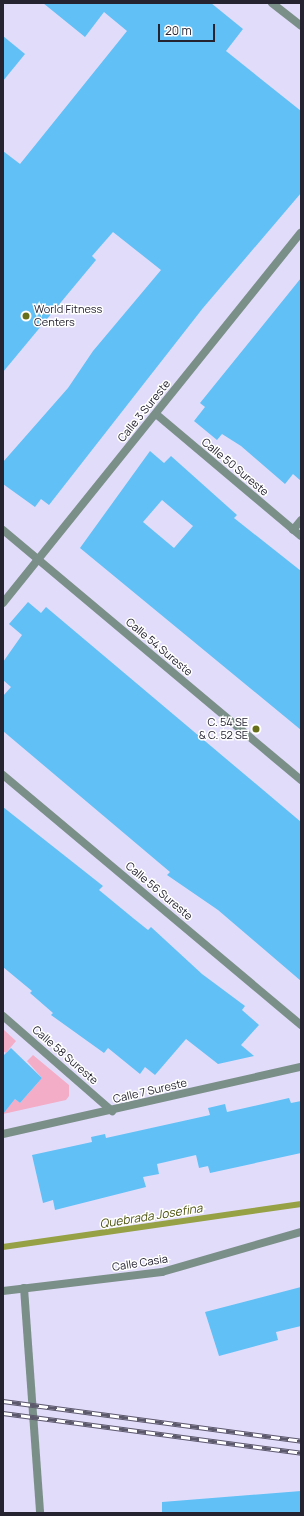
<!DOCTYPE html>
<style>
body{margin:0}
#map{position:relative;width:304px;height:1516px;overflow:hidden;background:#e2dcfb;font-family:Manrope,sans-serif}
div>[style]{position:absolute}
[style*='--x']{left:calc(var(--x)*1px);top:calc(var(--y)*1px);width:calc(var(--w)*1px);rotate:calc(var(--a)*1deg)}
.green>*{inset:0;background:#f4adc7}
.stream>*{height:5.5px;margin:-2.75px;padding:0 2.75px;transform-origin:2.75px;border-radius:2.75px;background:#96a145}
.building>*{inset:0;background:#61c0f5}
.lane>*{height:8px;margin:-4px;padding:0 4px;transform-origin:4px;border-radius:4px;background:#7b8f89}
.street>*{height:8px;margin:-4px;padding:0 4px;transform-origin:4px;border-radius:4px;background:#7b8f89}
.rail>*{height:4.5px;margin-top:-2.25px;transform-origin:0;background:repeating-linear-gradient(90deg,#fff 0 9px,#5d596c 0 18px);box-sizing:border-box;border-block:1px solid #5d596c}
.dots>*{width:11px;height:11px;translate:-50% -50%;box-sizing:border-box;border:2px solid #fff;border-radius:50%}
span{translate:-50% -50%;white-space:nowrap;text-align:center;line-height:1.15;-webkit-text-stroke:3px #fff;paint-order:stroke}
.poi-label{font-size:11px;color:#262331}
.left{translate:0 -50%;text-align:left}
.right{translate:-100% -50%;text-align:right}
.street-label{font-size:11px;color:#262331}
.water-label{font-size:12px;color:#4e5510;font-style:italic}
.frame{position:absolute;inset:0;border:4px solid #262331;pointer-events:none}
.scale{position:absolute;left:158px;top:24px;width:57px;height:18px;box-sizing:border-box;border:2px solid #262331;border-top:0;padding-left:5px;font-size:12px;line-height:14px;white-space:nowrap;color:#262331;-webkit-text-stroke:3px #fff;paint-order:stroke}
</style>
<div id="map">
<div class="green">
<i style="clip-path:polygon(3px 1029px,16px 1041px,6px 1053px,3px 1051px)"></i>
<i style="clip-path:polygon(33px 1055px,69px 1085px,69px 1096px,66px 1100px,3px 1114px,3px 1108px,6px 1110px,15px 1099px,20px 1103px,42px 1078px,27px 1061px)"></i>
</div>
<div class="stream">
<i style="--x:3;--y:1247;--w:301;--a:-8.2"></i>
</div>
<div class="building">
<i style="clip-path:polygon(43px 3px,211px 3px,243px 29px,226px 51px,301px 111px,301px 193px,203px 308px,49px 505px,41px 499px,35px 507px,3px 484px,3px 462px,68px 388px,93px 351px,161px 270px,113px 232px,92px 256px,96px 260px,3px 372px,3px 151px,20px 164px,127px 31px,104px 12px,85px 37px)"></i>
<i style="clip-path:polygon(3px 36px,25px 54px,3px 81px)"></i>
<i style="clip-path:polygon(301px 278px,301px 481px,293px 474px,285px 484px,241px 446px,222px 434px,217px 440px,194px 421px,205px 407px,200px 403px)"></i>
<i style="clip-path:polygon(evenodd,150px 451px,164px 463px,171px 456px,237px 515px,234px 518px,301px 571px,301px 730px,80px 548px,150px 451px,162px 500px,193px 526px,174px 548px,143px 522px,162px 500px)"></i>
<i style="clip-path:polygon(28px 602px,41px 613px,46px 607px,301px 822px,301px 981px,218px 910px,167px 875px,170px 872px,3px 731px,3px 696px,11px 687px,3px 680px,3px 662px,22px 635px,9px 624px)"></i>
<i style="clip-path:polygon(3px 807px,103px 886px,99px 890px,133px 918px,148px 930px,151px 927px,202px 974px,245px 1006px,242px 1010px,259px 1025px,241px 1045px,254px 1056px,218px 1064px,186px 1039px,155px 1075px,145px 1067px,140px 1074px,108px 1048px,104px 1053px,51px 1015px,53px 1013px,30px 993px,32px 991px,3px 967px)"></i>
<i style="clip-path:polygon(11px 1048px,42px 1078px,20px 1103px,15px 1099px,3px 1114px,3px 1056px)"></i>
<i style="clip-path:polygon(289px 1098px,291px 1103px,301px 1101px,301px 1153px,210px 1173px,208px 1166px,199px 1168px,196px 1155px,157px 1164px,159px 1174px,143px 1177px,146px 1187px,55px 1210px,53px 1200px,43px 1203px,32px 1155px,92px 1142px,91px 1137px,105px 1134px,106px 1138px,210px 1115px,208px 1108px,225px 1104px,227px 1112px)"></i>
<i style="clip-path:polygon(301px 1287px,301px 1326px,276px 1332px,278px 1340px,219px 1356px,205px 1312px)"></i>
<i style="clip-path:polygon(301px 1491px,301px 1513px,162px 1513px,162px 1502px)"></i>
</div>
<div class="lane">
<i style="--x:24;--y:1288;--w:226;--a:85.9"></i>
</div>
<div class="street">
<i style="--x:272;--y:3;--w:37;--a:38"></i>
<i style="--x:156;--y:414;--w:189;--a:40.1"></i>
<i style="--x:3;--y:530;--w:389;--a:40"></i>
<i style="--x:293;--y:530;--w:13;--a:-51"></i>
<i style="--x:3;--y:603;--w:475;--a:-51.2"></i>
<i style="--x:3;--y:775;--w:389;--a:40"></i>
<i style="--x:3;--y:1016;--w:145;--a:41.1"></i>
<i style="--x:3;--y:1134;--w:305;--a:-12.7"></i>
<i style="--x:3;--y:1291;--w:160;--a:-6.8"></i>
<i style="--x:162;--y:1272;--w:145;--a:-16.1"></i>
</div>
<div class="rail">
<i style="--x:3;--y:1401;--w:301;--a:7.6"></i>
<i style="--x:3;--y:1413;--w:301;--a:7.6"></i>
</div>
<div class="dots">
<i style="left:26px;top:316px;background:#677018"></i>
<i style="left:256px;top:729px;background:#677018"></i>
</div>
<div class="poi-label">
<span class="left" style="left:34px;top:316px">World Fitness<br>Centers</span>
<span class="right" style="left:248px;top:729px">C. 54 SE<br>&amp; C. 52 SE</span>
</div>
<div class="street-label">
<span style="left:144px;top:411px;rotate:-51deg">Calle 3 Sureste</span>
<span style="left:235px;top:467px;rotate:40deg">Calle 50 Sureste</span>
<span style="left:159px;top:647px;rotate:40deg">Calle 54 Sureste</span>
<span style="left:159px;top:891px;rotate:40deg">Calle 56 Sureste</span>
<span style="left:65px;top:1055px;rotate:41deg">Calle 58 Sureste</span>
<span style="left:150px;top:1091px;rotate:-13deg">Calle 7 Sureste</span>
<span style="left:140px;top:1263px;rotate:-9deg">Calle Casia</span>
</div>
<div class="water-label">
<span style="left:151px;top:1216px;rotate:-9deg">Quebrada Josefina</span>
</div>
<div class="frame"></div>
<div class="scale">20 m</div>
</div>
